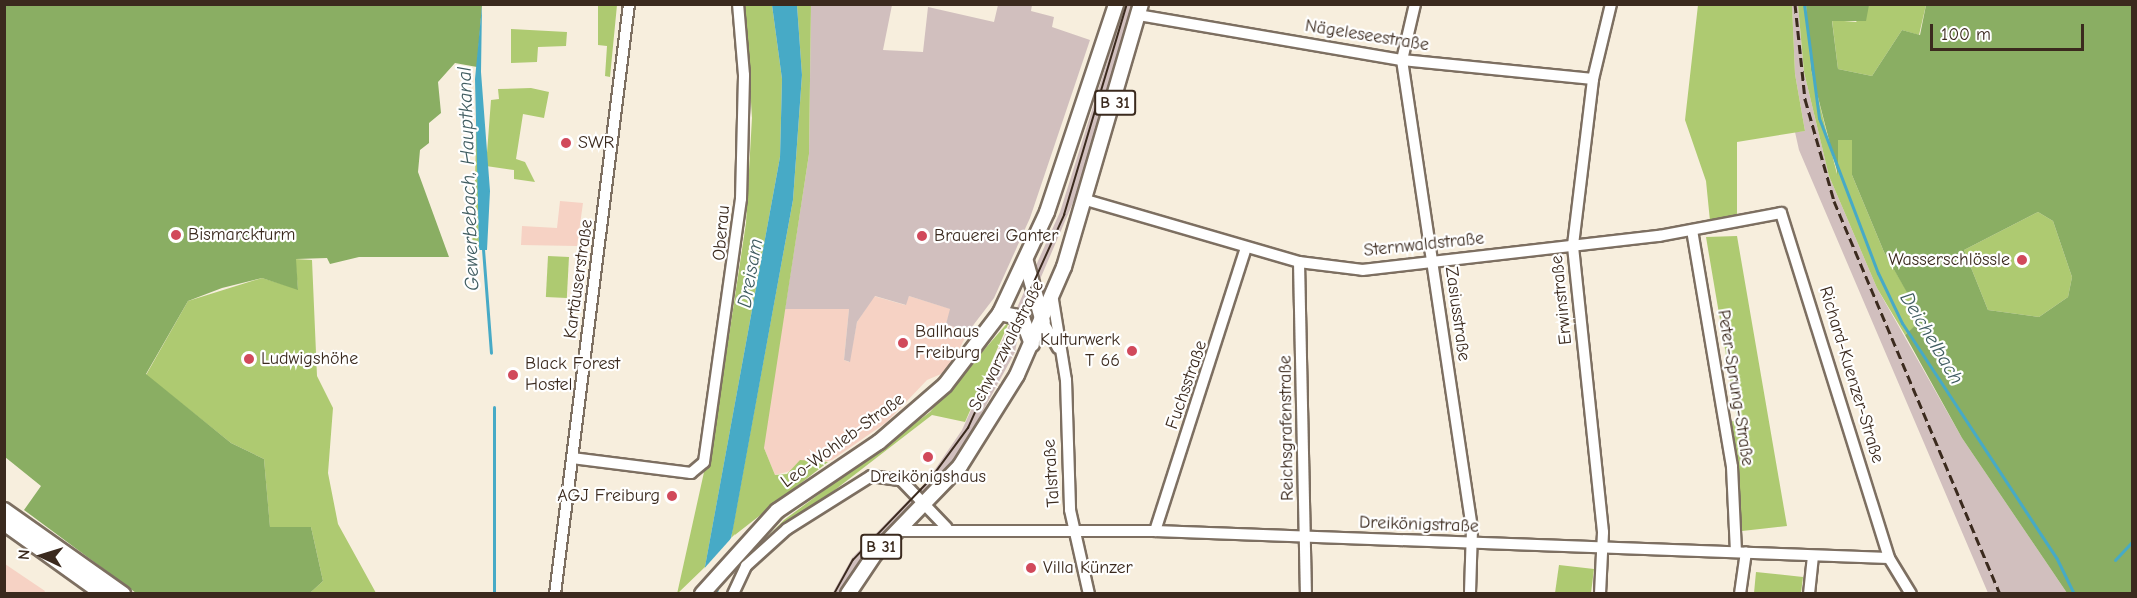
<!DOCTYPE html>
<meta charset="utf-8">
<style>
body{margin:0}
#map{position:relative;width:2137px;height:598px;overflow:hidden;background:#f7eedd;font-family:"Comic Neue",sans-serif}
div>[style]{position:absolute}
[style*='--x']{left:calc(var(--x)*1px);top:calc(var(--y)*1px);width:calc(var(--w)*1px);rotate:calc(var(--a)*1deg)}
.built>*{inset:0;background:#f6d2c4}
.industrial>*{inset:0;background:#d1bfbe}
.green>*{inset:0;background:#aeca71;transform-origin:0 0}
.forest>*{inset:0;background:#8aae63}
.water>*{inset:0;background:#47aac6}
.pier>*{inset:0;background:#f7eedd}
.stream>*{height:3px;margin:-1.5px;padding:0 1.5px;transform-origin:1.5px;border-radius:1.5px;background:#47aac6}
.roads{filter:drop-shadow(2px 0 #7d6f61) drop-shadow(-2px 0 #7d6f61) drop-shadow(0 2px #7d6f61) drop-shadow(0 -2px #7d6f61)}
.minor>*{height:10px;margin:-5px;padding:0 5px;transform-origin:5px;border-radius:5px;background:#fff}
.major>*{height:14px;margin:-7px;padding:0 7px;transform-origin:7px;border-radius:7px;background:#fff}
.tram>*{height:1.5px;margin:-0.75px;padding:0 0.75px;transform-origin:0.75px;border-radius:0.75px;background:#3b2a1e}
.rail>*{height:3px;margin-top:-1.5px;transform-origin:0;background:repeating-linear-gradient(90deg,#3b2a1e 0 9px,transparent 0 13.5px)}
.dots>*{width:16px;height:16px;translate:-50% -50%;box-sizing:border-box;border:3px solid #fff;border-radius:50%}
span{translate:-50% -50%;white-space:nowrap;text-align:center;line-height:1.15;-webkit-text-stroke:4.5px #fff;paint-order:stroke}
.shield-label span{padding:2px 4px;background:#fff;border:2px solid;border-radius:4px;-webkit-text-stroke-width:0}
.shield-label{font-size:16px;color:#3b2a1e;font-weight:700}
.street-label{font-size:18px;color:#3b2a1e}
.poi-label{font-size:18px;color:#3b2a1e}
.left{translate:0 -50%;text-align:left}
.right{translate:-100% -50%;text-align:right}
.water-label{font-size:20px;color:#405d61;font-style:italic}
.frame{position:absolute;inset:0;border:6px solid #3b2a1e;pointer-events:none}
.north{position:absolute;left:12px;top:526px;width:60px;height:60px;-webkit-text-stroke:4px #fff;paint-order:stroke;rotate:274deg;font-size:16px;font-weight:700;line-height:24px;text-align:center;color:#3b2a1e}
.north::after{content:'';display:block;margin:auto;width:21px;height:27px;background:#3b2a1e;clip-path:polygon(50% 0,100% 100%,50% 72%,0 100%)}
.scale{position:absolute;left:1930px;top:24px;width:154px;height:27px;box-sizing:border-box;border:3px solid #3b2a1e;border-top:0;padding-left:8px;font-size:18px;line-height:21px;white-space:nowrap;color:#3b2a1e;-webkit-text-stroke:4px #fff;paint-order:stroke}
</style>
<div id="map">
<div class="built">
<i style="clip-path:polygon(560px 201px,583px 203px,577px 246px,521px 245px,522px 226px,557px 228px)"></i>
<i style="clip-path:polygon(874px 296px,905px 305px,909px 296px,951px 309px,946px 324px,968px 332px,948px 371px,927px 380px,887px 422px,832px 460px,775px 475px,764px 448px,763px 430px,785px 309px,849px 309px,844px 360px,849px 362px,857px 322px)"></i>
<i style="clip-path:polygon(5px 564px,45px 591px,44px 593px,5px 593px)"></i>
</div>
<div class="industrial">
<i style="clip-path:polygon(811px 5px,892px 5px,883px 50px,923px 52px,928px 7px,994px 22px,998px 5px,1032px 5px,1031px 11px,1054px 17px,1052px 27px,1090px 40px,1030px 218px,994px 298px,968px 332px,946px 324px,950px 309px,909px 296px,906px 305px,875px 296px,857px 322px,850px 362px,844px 360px,849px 309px,785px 309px,809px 154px)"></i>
<i style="clip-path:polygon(1125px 5px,1135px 5px,1087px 170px,1020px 326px,1015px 352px,952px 468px,882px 537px,843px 593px,832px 594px,852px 558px,927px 481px,962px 430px,1060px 212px)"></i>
<i style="clip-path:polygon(1792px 5px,1798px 5px,1804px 72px,1829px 176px,1877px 288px,1962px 438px,2067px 593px,1988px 593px,1799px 150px,1795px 132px,1805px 131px,1795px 74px)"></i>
</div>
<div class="green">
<i style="clip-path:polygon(598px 5px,617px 5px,610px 77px,605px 76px,607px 46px,598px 45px)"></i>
<i style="clip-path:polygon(745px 5px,772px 5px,782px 79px,780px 157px,705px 567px,677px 594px,718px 409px,746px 223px,752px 118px)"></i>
<i style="clip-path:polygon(797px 5px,811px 5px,809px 154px,764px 448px,775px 475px,787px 474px,800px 460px,828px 462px,731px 538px,793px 200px,802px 75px)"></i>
<i style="clip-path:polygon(1698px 5px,1792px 5px,1795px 74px,1805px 131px,1737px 142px,1737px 216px,1710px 221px,1706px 181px,1685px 120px)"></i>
<i style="clip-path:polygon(1798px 5px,1806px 5px,1811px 70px,1837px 174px,1838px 139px,1853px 140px,1852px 175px,1884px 252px,1923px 319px,1905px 335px,1877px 288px,1829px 176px,1804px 72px)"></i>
<i style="clip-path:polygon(1869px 5px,1926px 5px,1919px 35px,1902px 30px,1872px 76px,1838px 69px,1832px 20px,1856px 22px)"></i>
<i style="clip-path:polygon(511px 29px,567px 32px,566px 46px,538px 47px,537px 62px,511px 63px)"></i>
<i style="clip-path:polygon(531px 88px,549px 92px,544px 118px,523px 114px,516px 159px,525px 162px,535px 182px,514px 179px,514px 170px,486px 166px,491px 100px,499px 99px,498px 89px)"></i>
<i style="clip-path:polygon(477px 101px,479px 250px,472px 250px,475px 181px)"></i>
<i style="clip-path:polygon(2038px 212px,2053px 221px,2072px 277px,2068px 297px,2039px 317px,1988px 310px,1964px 250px)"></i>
<i style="clip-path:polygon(1737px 236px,1787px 526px,1742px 531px,1730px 422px,1737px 420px,1706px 237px)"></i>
<i style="left:548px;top:256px;width:21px;height:41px;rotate:3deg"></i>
<i style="clip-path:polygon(295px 259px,312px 260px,317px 376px,333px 408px,328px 473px,338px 524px,376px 593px,310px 593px,323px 581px,311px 527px,270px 528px,264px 459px,231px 443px,146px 375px,188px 301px,262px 278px,298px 289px)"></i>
<i style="clip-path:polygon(1010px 320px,965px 422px,932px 415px,744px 560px,784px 520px,930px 412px)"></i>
<i style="clip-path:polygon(1559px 565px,1594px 569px,1591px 593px,1555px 593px)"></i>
<i style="clip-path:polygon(1756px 572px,1803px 577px,1801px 593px,1754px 593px)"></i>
</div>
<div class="forest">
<i style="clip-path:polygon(4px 5px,482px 5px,477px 67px,455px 63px,438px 82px,441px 113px,429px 123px,429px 143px,420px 150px,418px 172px,449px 257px,359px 257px,330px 264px,327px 258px,296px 259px,298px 290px,262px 278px,222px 288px,188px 301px,146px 374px,231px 443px,264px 459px,270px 527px,311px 527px,323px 581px,310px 593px,136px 593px,24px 510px,41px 486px,5px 457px)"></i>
<i style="clip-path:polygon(evenodd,1806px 5px,1869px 5px,1866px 21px,1832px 21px,1838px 69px,1872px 76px,1902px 30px,1920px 35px,1926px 5px,2132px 5px,2132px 593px,2067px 593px,1962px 438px,1905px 335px,1922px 319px,1884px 252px,1852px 175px,1852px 140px,1838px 140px,1838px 175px,1811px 70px,1806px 5px,2038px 212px,2053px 221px,2072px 277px,2068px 297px,2039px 317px,1988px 310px,1964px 250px,2038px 212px)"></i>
</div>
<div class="water">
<i style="clip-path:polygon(482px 5px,481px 72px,490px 191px,487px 250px,479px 250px,475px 79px)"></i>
<i style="clip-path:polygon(772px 5px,797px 5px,802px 75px,793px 200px,733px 529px,718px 593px,700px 594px,780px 157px,782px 79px)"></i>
</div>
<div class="pier">
<i style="clip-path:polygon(735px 534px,725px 577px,712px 594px,697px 594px,701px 572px)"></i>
</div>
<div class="stream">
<i style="--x:1804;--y:4;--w:115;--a:82.5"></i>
<i style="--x:1819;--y:118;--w:166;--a:69.2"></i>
<i style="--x:1878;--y:273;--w:55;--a:64.4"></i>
<i style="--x:1902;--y:323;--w:282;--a:56.7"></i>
<i style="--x:2057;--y:559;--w:39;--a:64"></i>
<i style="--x:483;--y:249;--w:104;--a:85.6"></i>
<i style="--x:2115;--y:560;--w:25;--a:-47"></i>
<i style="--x:494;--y:594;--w:187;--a:-90"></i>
</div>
<div class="roads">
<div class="minor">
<i style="--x:1415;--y:4;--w:57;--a:103.1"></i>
<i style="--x:1402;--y:60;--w:474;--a:81.5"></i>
<i style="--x:1472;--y:529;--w:65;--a:91.8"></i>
<i style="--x:1138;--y:15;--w:268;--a:9.7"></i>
<i style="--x:1402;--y:60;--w:192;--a:5.7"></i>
<i style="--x:1086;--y:200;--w:222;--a:16.2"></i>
<i style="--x:1299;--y:262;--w:64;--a:7.1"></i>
<i style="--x:1363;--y:270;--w:298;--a:-6.6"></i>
<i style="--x:1659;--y:236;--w:124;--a:-10.7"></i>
<i style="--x:1781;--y:213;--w:362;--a:72.6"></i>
<i style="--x:1692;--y:230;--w:240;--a:80.4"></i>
<i style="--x:1732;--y:467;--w:85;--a:87.3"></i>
<i style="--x:1299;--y:262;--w:332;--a:88.8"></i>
<i style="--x:1053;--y:300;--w:81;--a:80.8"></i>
<i style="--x:1066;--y:380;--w:130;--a:88.2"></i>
<i style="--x:1070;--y:510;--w:86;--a:77.3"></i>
<i style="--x:1043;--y:322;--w:30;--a:60"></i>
<i style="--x:572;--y:458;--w:120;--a:7.2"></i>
<i style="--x:691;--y:473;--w:17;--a:-40"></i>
<i style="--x:704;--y:462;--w:266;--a:-82"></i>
<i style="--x:741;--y:199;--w:124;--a:-88.6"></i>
<i style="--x:744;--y:75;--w:71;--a:-94.8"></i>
<i style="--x:897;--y:531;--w:258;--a:0"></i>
<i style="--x:1155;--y:531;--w:734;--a:2.11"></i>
<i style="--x:1155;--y:531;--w:297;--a:-72.2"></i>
<i style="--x:1889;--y:558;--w:42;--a:58.6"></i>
<i style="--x:555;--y:594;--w:595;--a:-82.85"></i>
<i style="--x:733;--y:594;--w:31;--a:-65"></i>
<i style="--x:746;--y:566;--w:55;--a:-42.1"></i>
<i style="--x:787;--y:529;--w:99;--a:-32.2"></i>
<i style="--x:871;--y:476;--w:30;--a:8"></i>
<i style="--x:901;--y:480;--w:66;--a:46.2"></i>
<i style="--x:1600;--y:594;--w:62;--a:-87.2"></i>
<i style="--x:1603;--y:532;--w:289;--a:-96"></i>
<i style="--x:1573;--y:245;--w:167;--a:-83.1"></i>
<i style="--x:1593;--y:79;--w:77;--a:-76.5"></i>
<i style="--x:1740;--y:594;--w:42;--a:-81.9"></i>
<i style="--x:1809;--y:594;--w:38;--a:-84"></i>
</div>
<div class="major">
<i style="--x:1026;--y:262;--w:62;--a:74.2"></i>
<i style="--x:1000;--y:313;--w:23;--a:13"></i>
<i style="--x:1022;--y:318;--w:28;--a:69"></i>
<i style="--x:4;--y:510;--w:146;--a:35.2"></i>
<i style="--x:4;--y:523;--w:122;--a:35.6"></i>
<i style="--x:702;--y:594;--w:112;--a:-47.9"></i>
<i style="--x:777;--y:511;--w:123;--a:-34.1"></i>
<i style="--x:879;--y:442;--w:87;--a:-40.8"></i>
<i style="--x:945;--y:385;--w:91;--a:-52.6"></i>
<i style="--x:1000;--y:313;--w:111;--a:-65"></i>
<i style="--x:1047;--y:212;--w:219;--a:-71.6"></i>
<i style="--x:848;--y:594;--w:48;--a:-56"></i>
<i style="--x:875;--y:554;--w:122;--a:-46"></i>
<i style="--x:960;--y:466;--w:107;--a:-57.9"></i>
<i style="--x:1017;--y:375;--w:118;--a:-66.5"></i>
<i style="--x:1064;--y:267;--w:274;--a:-73.7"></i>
</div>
</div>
<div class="tram">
<i style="--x:834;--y:594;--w:39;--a:-61"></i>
<i style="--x:853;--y:560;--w:110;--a:-46.1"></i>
<i style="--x:929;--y:481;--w:66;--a:-53.7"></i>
<i style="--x:968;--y:428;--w:234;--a:-65.7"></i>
<i style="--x:1064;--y:215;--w:220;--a:-73.4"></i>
</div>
<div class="rail">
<i style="--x:1795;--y:4;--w:96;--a:84"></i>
<i style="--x:1805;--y:99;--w:106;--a:74.1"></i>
<i style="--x:1834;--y:201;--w:427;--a:67.1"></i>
</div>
<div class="dots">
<i style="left:566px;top:143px;background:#d1495b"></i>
<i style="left:176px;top:235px;background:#d1495b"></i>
<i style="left:922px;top:236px;background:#d1495b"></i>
<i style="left:2022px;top:260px;background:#d1495b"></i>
<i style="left:903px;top:343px;background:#d1495b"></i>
<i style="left:1132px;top:351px;background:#d1495b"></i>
<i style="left:249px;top:359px;background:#d1495b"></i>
<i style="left:513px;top:375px;background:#d1495b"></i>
<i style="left:928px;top:457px;background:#d1495b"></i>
<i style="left:672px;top:496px;background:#d1495b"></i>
<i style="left:1031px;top:568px;background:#d1495b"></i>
</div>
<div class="shield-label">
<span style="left:1115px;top:103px">B 31</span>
<span style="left:881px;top:547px">B 31</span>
</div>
<div class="street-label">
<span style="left:1367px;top:36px;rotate:9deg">Nägeleseestraße</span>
<span style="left:722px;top:233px;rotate:-85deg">Oberau</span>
<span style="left:1424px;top:245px;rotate:-6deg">Sternwaldstraße</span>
<span style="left:579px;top:279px;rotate:-82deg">Kartäuserstraße</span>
<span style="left:1562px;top:300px;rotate:-96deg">Erwinstraße</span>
<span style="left:1457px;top:314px;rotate:82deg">Zasiusstraße</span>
<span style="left:1007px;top:346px;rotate:-63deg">Schwarzwaldstraße</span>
<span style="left:1851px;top:375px;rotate:73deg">Richard-Kuenzer-Straße</span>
<span style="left:1187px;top:385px;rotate:-71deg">Fuchsstraße</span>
<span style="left:1735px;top:388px;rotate:81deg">Peter-Sprung-Straße</span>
<span style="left:1287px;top:428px;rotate:-91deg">Reichsgrafenstraße</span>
<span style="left:843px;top:441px;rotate:-36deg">Leo-Wohleb-Straße</span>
<span style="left:1052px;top:473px;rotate:-94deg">Talstraße</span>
<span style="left:1419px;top:525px;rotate:2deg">Dreikönigstraße</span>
</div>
<div class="poi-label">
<span class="left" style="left:578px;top:143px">SWR</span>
<span class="left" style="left:188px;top:235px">Bismarckturm</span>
<span class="left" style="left:934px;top:236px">Brauerei Ganter</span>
<span class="right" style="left:2010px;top:260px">Wasserschlössle</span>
<span class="left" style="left:915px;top:343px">Ballhaus<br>Freiburg</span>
<span class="right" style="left:1120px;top:351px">Kulturwerk<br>T 66</span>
<span class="left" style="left:261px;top:359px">Ludwigshöhe</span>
<span class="left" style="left:525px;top:375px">Black Forest<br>Hostel</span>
<span style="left:928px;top:477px">Dreikönigshaus</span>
<span class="right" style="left:660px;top:496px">AGJ Freiburg</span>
<span class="left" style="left:1043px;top:568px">Villa Künzer</span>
</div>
<div class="water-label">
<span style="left:468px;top:179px;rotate:-92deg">Gewerbebach, Hauptkanal</span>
<span style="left:750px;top:273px;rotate:-80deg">Dreisam</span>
<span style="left:1932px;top:338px;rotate:59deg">Deichelbach</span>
</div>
<div class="frame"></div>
<div class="north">N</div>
<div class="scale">100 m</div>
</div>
